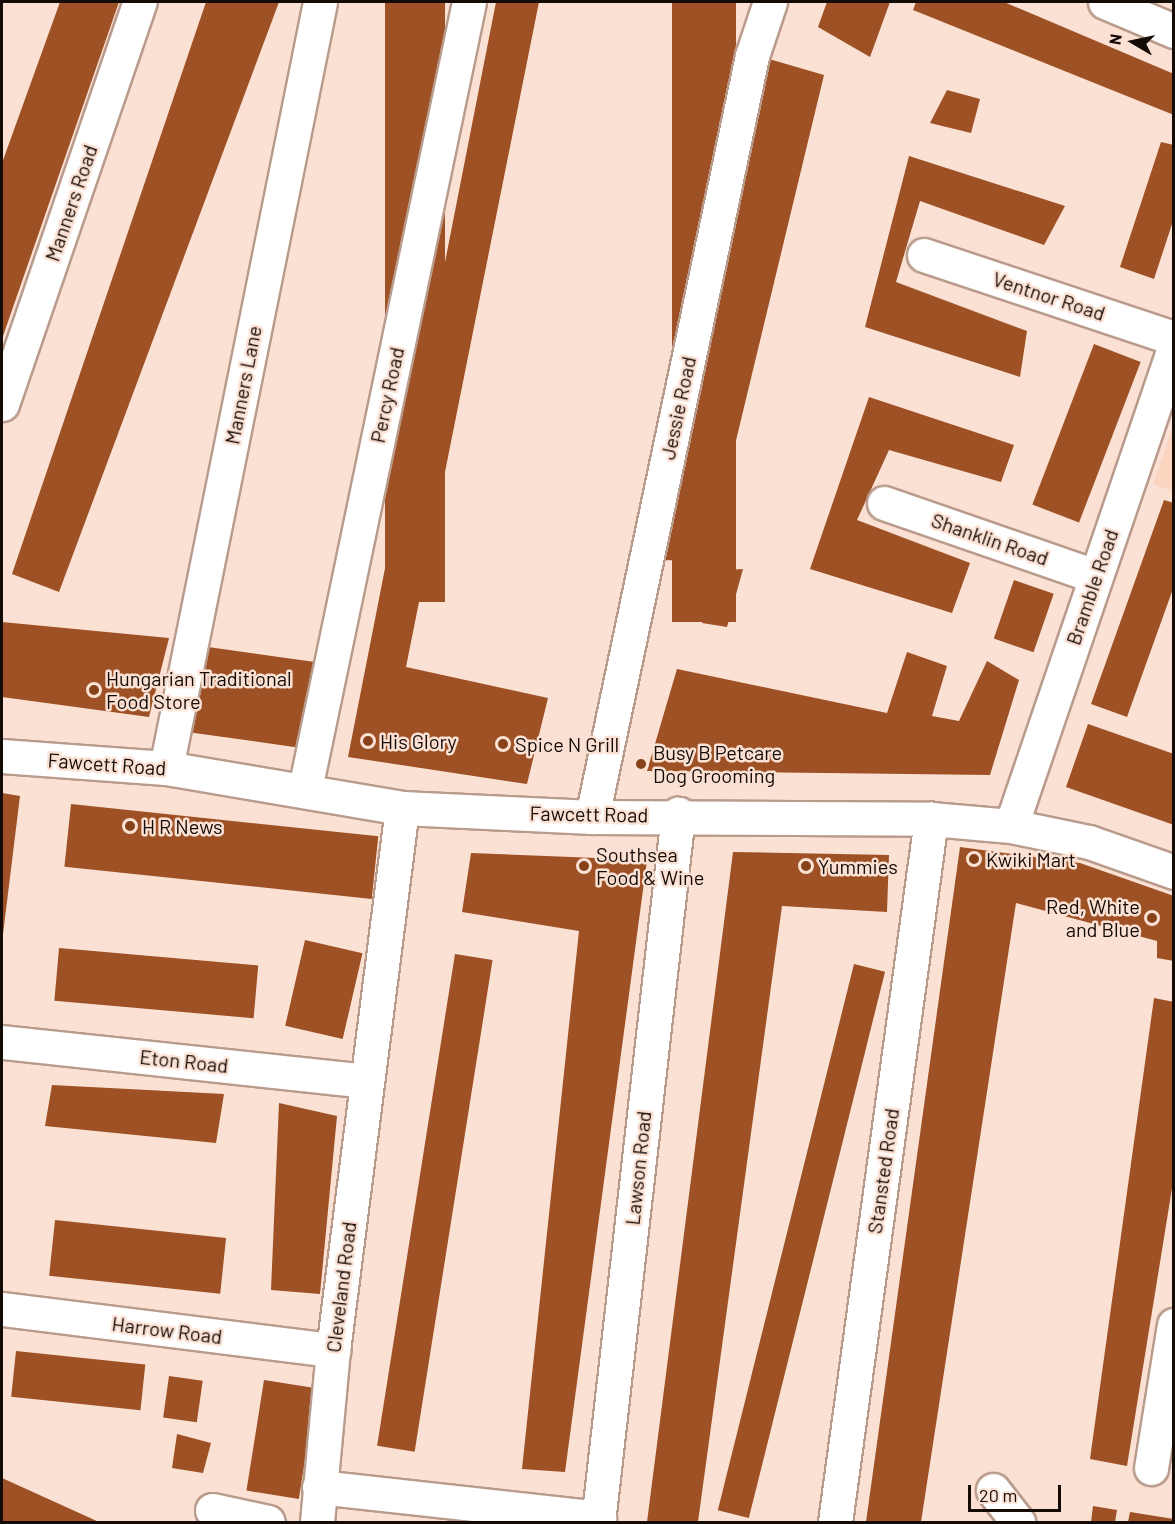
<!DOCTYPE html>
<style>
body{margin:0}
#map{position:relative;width:1175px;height:1524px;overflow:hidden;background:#fbe1d4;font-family:Barlow,sans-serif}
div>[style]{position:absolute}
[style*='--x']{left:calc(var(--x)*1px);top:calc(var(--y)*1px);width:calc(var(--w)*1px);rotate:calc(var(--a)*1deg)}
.built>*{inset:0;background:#fcd5c1}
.building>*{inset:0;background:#9d5125;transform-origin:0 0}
.roads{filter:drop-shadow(2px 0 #b99b8c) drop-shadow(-2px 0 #b99b8c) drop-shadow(0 2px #b99b8c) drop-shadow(0 -2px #b99b8c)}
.minor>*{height:33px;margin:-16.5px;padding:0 16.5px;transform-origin:16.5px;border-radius:16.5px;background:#fff}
.dots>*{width:16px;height:16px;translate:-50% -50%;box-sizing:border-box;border:3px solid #fbe1d4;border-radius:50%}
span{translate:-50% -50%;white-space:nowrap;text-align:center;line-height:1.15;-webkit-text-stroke:5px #fbe1d4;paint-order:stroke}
.street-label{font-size:20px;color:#140a06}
.poi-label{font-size:20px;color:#140a06}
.left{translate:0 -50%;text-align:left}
.right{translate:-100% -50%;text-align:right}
.frame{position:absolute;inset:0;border:3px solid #140a06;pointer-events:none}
.north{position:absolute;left:1103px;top:12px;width:60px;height:60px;-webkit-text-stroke:4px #fbe1d4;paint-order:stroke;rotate:279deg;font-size:16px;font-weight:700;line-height:24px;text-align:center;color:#140a06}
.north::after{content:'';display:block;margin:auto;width:21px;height:27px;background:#140a06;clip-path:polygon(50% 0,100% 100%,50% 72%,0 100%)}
.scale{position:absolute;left:968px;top:1485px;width:93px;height:27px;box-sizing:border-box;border:3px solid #140a06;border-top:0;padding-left:8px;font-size:18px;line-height:21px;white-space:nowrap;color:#140a06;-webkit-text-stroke:4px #fbe1d4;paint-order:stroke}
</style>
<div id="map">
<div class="built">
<i style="clip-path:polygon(1173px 426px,1173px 491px,1153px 484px)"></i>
</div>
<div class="building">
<i style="clip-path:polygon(60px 2px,119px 2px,2px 339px,2px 163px)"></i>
<i style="clip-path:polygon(206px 2px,279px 2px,59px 592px,12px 574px)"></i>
<i style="left:385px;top:2px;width:60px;height:600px"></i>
<i style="clip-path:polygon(496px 2px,539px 2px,406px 667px,548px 698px,527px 784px,348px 757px)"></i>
<i style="left:672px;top:2px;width:64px;height:620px"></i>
<i style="clip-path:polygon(827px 2px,890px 2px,870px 57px,818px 27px)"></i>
<i style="clip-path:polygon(916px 2px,1004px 2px,1174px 74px,1174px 115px,913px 10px)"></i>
<i style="clip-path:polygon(769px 59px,824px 75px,707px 561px,658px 560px)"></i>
<i style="clip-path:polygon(947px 90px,980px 99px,971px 133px,930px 123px)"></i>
<i style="clip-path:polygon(1161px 142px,1174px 145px,1174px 218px,1154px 279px,1120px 267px)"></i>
<i style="clip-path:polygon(909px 156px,1065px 206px,1044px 245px,920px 201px,896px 282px,1027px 331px,1020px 377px,865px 327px)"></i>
<i style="left:1094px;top:344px;width:50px;height:172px;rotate:21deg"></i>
<i style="clip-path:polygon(869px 397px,1014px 445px,1001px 482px,889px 450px,857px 520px,970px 563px,952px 613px,810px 569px)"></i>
<i style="clip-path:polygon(1164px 500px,1174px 503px,1174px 586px,1127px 717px,1091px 704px)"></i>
<i style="clip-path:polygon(743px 569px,727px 627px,702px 623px,707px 571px)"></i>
<i style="left:1014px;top:580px;width:42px;height:62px;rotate:19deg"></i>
<i style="clip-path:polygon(2px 622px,169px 638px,149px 717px,2px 697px)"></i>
<i style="left:201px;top:646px;width:115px;height:87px;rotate:8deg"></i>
<i style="clip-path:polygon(907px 652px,947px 666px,932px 716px,959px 721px,987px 661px,1019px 680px,990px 775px,647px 771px,677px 669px,887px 713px)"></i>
<i style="clip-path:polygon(1088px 724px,1174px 754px,1174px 825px,1066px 787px)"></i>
<i style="clip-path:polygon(2px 793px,20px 796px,3px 934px,2px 934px)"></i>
<i style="left:71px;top:804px;width:309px;height:63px;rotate:6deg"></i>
<i style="clip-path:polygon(960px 847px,1080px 863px,1174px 896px,1174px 961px,1157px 958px,1157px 941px,1016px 903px,921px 1522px,866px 1522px)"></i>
<i style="clip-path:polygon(733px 852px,889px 855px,887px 912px,782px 906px,698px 1522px,647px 1522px)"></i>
<i style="clip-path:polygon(471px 853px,647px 860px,565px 1472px,522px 1469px,579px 931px,462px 912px)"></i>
<i style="left:305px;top:940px;width:59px;height:88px;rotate:13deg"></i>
<i style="left:59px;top:948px;width:200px;height:53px;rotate:5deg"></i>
<i style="left:455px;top:954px;width:38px;height:498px;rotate:9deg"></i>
<i style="left:854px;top:964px;width:32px;height:563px;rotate:14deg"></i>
<i style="clip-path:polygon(1154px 998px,1174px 1002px,1174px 1176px,1127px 1466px,1090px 1459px)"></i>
<i style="clip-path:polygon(52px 1085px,224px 1094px,216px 1143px,45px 1126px)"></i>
<i style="clip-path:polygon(279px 1103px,337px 1116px,320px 1294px,271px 1290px)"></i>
<i style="left:55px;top:1220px;width:172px;height:56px;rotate:6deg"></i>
<i style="left:16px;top:1351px;width:130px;height:46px;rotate:6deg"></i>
<i style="left:169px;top:1376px;width:34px;height:42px;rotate:8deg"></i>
<i style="left:264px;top:1380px;width:53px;height:112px;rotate:9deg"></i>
<i style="clip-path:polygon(177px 1434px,211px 1443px,203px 1473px,172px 1468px)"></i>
<i style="clip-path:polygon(2px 1478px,99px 1522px,2px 1522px)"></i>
<i style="clip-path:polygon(1093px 1506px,1117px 1510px,1115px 1522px,1091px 1522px)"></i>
<i style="clip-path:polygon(1130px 1512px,1174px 1519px,1174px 1522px,1128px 1522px)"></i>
</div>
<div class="roads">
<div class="minor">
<i style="--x:1105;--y:2;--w:75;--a:22.8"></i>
<i style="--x:924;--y:255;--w:263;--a:18.4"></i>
<i style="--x:2;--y:404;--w:425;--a:-71.1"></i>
<i style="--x:884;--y:503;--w:223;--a:19.1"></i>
<i style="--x:2;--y:756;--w:164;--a:4.2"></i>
<i style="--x:166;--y:768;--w:239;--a:9.6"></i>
<i style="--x:402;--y:808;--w:190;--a:2.7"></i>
<i style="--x:592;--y:817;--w:339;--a:0.3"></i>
<i style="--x:931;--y:819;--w:80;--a:5"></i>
<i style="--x:1011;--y:826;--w:80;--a:11.6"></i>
<i style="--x:1089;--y:842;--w:90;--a:19.4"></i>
<i style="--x:166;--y:768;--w:781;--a:-78.63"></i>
<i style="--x:305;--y:789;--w:804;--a:-78.23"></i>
<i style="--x:592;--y:817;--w:778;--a:-78.13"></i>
<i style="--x:752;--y:56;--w:57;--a:-71.6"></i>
<i style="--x:1011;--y:826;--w:505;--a:-71.17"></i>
<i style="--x:2;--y:1042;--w:367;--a:6.1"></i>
<i style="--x:2;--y:1309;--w:334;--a:7.1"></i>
<i style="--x:1151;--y:1468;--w:145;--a:-80.9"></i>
<i style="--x:319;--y:1487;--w:282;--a:6.3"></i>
<i style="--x:993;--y:1490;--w:41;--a:52"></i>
<i style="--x:212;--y:1510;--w:57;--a:12.1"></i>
<i style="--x:317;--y:1522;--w:173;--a:-84.7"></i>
<i style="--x:333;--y:1350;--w:546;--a:-82.74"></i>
<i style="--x:598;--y:1522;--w:713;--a:-83.55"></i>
<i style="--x:835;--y:1522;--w:710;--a:-82.22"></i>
</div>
</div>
<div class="dots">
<i style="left:94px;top:690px;background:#874219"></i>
<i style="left:368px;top:741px;background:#874219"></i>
<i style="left:503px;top:744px;background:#874219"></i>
<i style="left:641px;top:764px;background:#874219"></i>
<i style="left:130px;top:826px;background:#874219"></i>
<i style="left:974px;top:859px;background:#874219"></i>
<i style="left:584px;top:866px;background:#874219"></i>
<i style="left:806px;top:866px;background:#874219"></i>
<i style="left:1152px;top:918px;background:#874219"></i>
</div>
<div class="street-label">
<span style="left:71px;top:203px;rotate:-71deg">Manners Road</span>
<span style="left:1049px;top:296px;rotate:18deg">Ventnor Road</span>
<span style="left:243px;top:385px;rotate:-79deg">Manners Lane</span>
<span style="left:387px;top:395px;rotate:-78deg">Percy Road</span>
<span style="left:678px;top:408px;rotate:-78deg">Jessie Road</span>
<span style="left:990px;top:539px;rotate:19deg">Shanklin Road</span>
<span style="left:1092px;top:587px;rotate:-71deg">Bramble Road</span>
<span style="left:107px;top:764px;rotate:4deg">Fawcett Road</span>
<span style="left:589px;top:814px;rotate:1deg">Fawcett Road</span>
<span style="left:184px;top:1061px;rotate:6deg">Eton Road</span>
<span style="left:638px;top:1168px;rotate:-84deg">Lawson Road</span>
<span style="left:883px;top:1171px;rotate:-82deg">Stansted Road</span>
<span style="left:341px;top:1287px;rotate:-83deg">Cleveland Road</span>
<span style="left:167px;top:1330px;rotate:7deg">Harrow Road</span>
</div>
<div class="poi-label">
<span class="left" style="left:106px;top:690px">Hungarian Traditional<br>Food Store</span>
<span class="left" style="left:380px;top:741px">His Glory</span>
<span class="left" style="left:515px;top:744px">Spice N Grill</span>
<span class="left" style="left:653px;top:764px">Busy B Petcare<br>Dog Grooming</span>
<span class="left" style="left:142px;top:826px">H R News</span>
<span class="left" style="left:596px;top:866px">Southsea<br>Food &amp; Wine</span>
<span class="left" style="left:986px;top:859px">Kwiki Mart</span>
<span class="left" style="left:818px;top:866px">Yummies</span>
<span class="right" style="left:1140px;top:918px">Red, White<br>and Blue</span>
</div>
<div class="frame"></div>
<div class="north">N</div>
<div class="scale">20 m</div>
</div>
